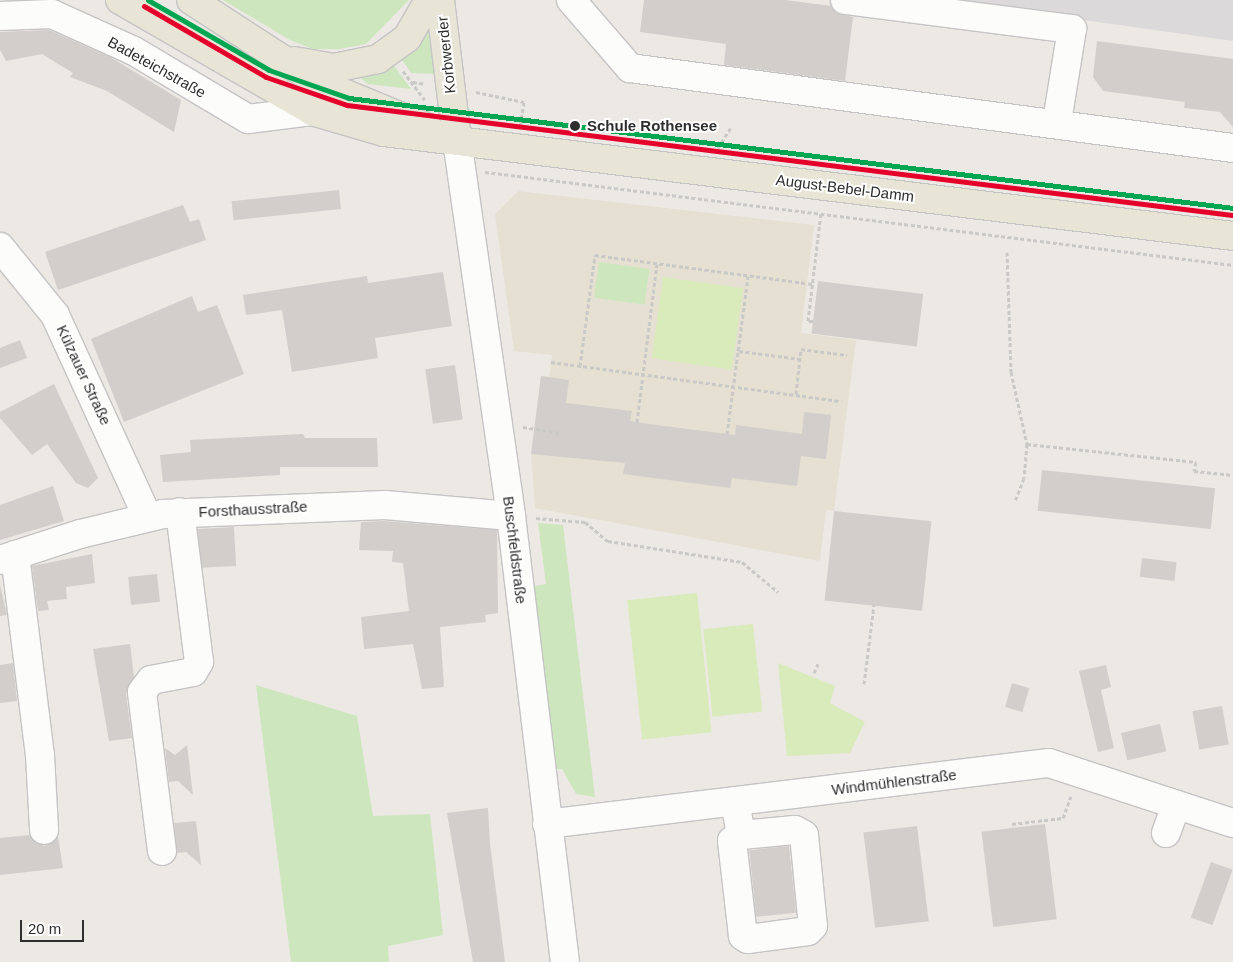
<!DOCTYPE html>
<meta charset="utf-8">
<style>
body{margin:0}
#map{position:relative;width:1233px;height:962px;overflow:hidden;background:#ece8e4;font-family:Arial,sans-serif}
div>[style]{position:absolute}
[style*='--x']{left:calc(var(--x)*1px);top:calc(var(--y)*1px);width:calc(var(--w)*1px);rotate:calc(var(--a)*1deg)}
.industrial>*{inset:0;background:#dcd9db}
.education>*{inset:0;background:#e6e0d3}
.green>*{inset:0;background:#cee6be;transform-origin:0 0}
.pitch>*{inset:0;background:#d9eabb;transform-origin:0 0}
.building>*{inset:0;background:#d1cecb;transform-origin:0 0}
.path>*{height:3px;margin-top:-1.5px;transform-origin:0;background:repeating-linear-gradient(90deg,#c9c9c8 0 4px,transparent 0 6.5px)}
.roads{filter:drop-shadow(1px 0 #c5c4c5) drop-shadow(-1px 0 #c5c4c5) drop-shadow(0 1px #c5c4c5) drop-shadow(0 -1px #c5c4c5)}
.minor>*{height:28px;margin:-14px;padding:0 14px;transform-origin:14px;border-radius:14px;background:#fcfcfb}
.major>*{height:28px;margin:-14px;padding:0 14px;transform-origin:14px;border-radius:14px;background:#e8e4d6}
.tram-1>*{height:5px;margin:-2.5px;padding:0 2.5px;transform-origin:2.5px;border-radius:2.5px;background:#00a651}
.tram-2>*{height:5px;margin:-2.5px;padding:0 2.5px;transform-origin:2.5px;border-radius:2.5px;background:#e4002b}
.dots>*{width:14px;height:14px;translate:-50% -50%;box-sizing:border-box;border:2px solid #fff;border-radius:50%}
span{translate:-50% -50%;white-space:nowrap;text-align:center;line-height:1.15;-webkit-text-stroke:4px #fff;paint-order:stroke}
.street-label{font-size:15px;color:#2e2e2e}
.stop-label{font-size:15px;color:#2e2e2e;font-weight:700}
.left{translate:0 -50%;text-align:left}
.scale{position:absolute;left:20px;top:920px;width:64px;height:22px;box-sizing:border-box;border:2px solid #2e2e2e;border-top:0;padding-left:6px;font-size:15px;line-height:18px;white-space:nowrap;color:#2e2e2e;-webkit-text-stroke:4px #fff;paint-order:stroke}
</style>
<div id="map">
<div class="industrial">
<i style="clip-path:polygon(942px 0,1233px 0,1233px 41px)"></i>
</div>
<div class="education">
<i style="clip-path:polygon(518px 191px,814px 225px,801px 333px,856px 340px,834px 511px,826px 510px,820px 561px,535px 508px,531px 454px,541px 376px,549px 377px,552px 355px,514px 351px,495px 214px)"></i>
</div>
<div class="green">
<i style="clip-path:polygon(223px 0,409px 0,366px 44px,339px 49px,313px 49px,290px 40px)"></i>
<i style="clip-path:polygon(426px 29px,431px 29px,434px 74px,411px 73px,400px 57px)"></i>
<i style="clip-path:polygon(392px 63px,411px 89px,368px 84px,359px 77px)"></i>
<i style="left:599px;top:262px;width:51px;height:36px;rotate:8deg"></i>
<i style="clip-path:polygon(538px 523px,563px 525px,595px 797px,576px 794px,562px 769px,553px 769px,531px 587px,546px 584px)"></i>
<i style="clip-path:polygon(256px 685px,357px 716px,373px 816px,430px 814px,443px 935px,388px 946px,389px 962px,291px 962px)"></i>
</div>
<div class="pitch">
<i style="left:663px;top:277px;width:81px;height:82px;rotate:8deg"></i>
<i style="left:697px;top:593px;width:140px;height:70px;rotate:84deg"></i>
<i style="left:753px;top:624px;width:88px;height:50px;rotate:84deg"></i>
<i style="clip-path:polygon(778px 663px,835px 686px,830px 703px,865px 722px,850px 753px,787px 756px)"></i>
</div>
<div class="building">
<i style="clip-path:polygon(644px 0,785px 0,831px 6px,836px 13px,853px 17px,845px 81px,724px 65px,726px 44px,640px 32px)"></i>
<i style="clip-path:polygon(49px 30px,110px 57px,181px 100px,174px 132px,107px 91px,70px 77px,73px 73px,42px 54px,6px 61px,0 50px,0 32px)"></i>
<i style="clip-path:polygon(1097px 41px,1233px 59px,1233px 127px,1220px 112px,1184px 108px,1185px 102px,1103px 91px,1093px 77px)"></i>
<i style="left:339px;top:190px;width:19px;height:108px;rotate:84deg"></i>
<i style="clip-path:polygon(183px 205px,190px 222px,199px 219px,206px 240px,58px 290px,45px 252px)"></i>
<i style="clip-path:polygon(443px 272px,452px 326px,375px 338px,378px 358px,292px 372px,282px 310px,246px 315px,243px 295px,367px 276px,368px 283px)"></i>
<i style="left:818px;top:281px;width:106px;height:53px;rotate:7deg"></i>
<i style="clip-path:polygon(192px 296px,198px 312px,217px 305px,244px 374px,124px 422px,91px 339px)"></i>
<i style="clip-path:polygon(20px 340px,27px 358px,0 368px,0 348px)"></i>
<i style="left:455px;top:365px;width:55px;height:30px;rotate:82deg"></i>
<i style="clip-path:polygon(541px 376px,569px 380px,566px 403px,632px 411px,630px 421px,649px 424px,735px 435px,736px 425px,802px 434px,804px 412px,831px 415px,826px 459px,801px 456px,797px 486px,732px 478px,730px 488px,623px 474px,625px 463px,531px 454px)"></i>
<i style="clip-path:polygon(54px 384px,98px 478px,88px 488px,76px 483px,47px 444px,32px 455px,0 418px,0 412px)"></i>
<i style="clip-path:polygon(303px 434px,305px 438px,377px 438px,378px 467px,280px 467px,280px 475px,163px 482px,160px 455px,191px 452px,190px 440px)"></i>
<i style="left:1042px;top:470px;width:174px;height:41px;rotate:6deg"></i>
<i style="clip-path:polygon(53px 486px,64px 521px,0 540px,0 505px)"></i>
<i style="left:834px;top:511px;width:98px;height:90px;rotate:6deg"></i>
<i style="clip-path:polygon(385px 521px,497px 530px,498px 613px,485px 615px,486px 622px,440px 627px,444px 687px,422px 689px,413px 644px,364px 649px,361px 617px,409px 611px,403px 563px,392px 562px,393px 551px,359px 550px,361px 522px)"></i>
<i style="left:234px;top:527px;width:39px;height:36px;rotate:87deg"></i>
<i style="clip-path:polygon(92px 554px,95px 583px,66px 587px,67px 599px,47px 601px,49px 610px,38px 611px,32px 566px)"></i>
<i style="left:1142px;top:558px;width:35px;height:19px;rotate:7deg"></i>
<i style="left:157px;top:574px;width:28px;height:29px;rotate:84deg"></i>
<i style="clip-path:polygon(0 585px,7px 615px,0 616px)"></i>
<i style="clip-path:polygon(130px 644px,134px 677px,126px 694px,132px 738px,109px 741px,93px 649px)"></i>
<i style="clip-path:polygon(13px 663px,17px 701px,0 703px,0 665px)"></i>
<i style="clip-path:polygon(1106px 665px,1111px 687px,1101px 690px,1114px 748px,1098px 752px,1079px 671px)"></i>
<i style="left:1012px;top:683px;width:18px;height:25px;rotate:16deg"></i>
<i style="left:1222px;top:706px;width:39px;height:30px;rotate:80deg"></i>
<i style="left:1160px;top:724px;width:28px;height:40px;rotate:77deg"></i>
<i style="clip-path:polygon(187px 745px,193px 795px,178px 781px,169px 782px,165px 748px,175px 755px)"></i>
<i style="clip-path:polygon(488px 808px,490px 844px,505px 962px,473px 962px,447px 813px)"></i>
<i style="clip-path:polygon(196px 821px,201px 865px,186px 852px,177px 853px,174px 823px)"></i>
<i style="left:1045px;top:824px;width:96px;height:64px;rotate:83deg"></i>
<i style="left:917px;top:826px;width:96px;height:54px;rotate:83deg"></i>
<i style="clip-path:polygon(30px 835px,44px 846px,58px 837px,63px 868px,0 875px,0 838px)"></i>
<i style="left:789px;top:846px;width:67px;height:40px;rotate:84deg"></i>
<i style="left:1211px;top:862px;width:23px;height:59px;rotate:20deg"></i>
</div>
<div class="path">
<i style="--x:403;--y:71;--w:36;--a:53"></i>
<i style="--x:413;--y:82;--w:13;--a:9"></i>
<i style="--x:476;--y:92;--w:49;--a:11.8"></i>
<i style="--x:524;--y:102;--w:24;--a:99"></i>
<i style="--x:718;--y:148;--w:25;--a:-58"></i>
<i style="--x:485;--y:172;--w:754;--a:7.09"></i>
<i style="--x:1007;--y:252;--w:120;--a:88.1"></i>
<i style="--x:1011;--y:372;--w:74;--a:77.5"></i>
<i style="--x:1027;--y:444;--w:34;--a:95"></i>
<i style="--x:1024;--y:478;--w:26;--a:111"></i>
<i style="--x:813;--y:321;--w:5;--a:180"></i>
<i style="--x:808;--y:321;--w:110;--a:-83.2"></i>
<i style="--x:739;--y:351;--w:62;--a:7.5"></i>
<i style="--x:551;--y:362;--w:293;--a:7.7"></i>
<i style="--x:580;--y:366;--w:112;--a:-82.3"></i>
<i style="--x:595;--y:255;--w:219;--a:7.6"></i>
<i style="--x:796;--y:394;--w:45;--a:-83.7"></i>
<i style="--x:801;--y:349;--w:46;--a:7.4"></i>
<i style="--x:637;--y:422;--w:159;--a:-82.8"></i>
<i style="--x:523;--y:427;--w:39;--a:9"></i>
<i style="--x:727;--y:434;--w:159;--a:-82.4"></i>
<i style="--x:1027;--y:444;--w:170;--a:6.1"></i>
<i style="--x:1196;--y:462;--w:9;--a:103"></i>
<i style="--x:1194;--y:471;--w:39;--a:6"></i>
<i style="--x:536;--y:518;--w:49;--a:4.7"></i>
<i style="--x:585;--y:522;--w:30;--a:40"></i>
<i style="--x:608;--y:541;--w:136;--a:8.9"></i>
<i style="--x:742;--y:562;--w:47;--a:39.8"></i>
<i style="--x:814;--y:673;--w:10;--a:-66"></i>
<i style="--x:864;--y:684;--w:80;--a:-82.8"></i>
<i style="--x:1012;--y:824;--w:51;--a:-6.7"></i>
<i style="--x:1063;--y:818;--w:23;--a:-70"></i>
</div>
<div class="roads">
<div class="minor">
<i style="--x:571;--y:0;--w:90;--a:49.1"></i>
<i style="--x:630;--y:68;--w:608;--a:7.56"></i>
<i style="--x:845;--y:0;--w:229;--a:7.3"></i>
<i style="--x:1072;--y:29;--w:94;--a:99.2"></i>
<i style="--x:0;--y:16;--w:52;--a:-2.2"></i>
<i style="--x:52;--y:14;--w:90;--a:24.3"></i>
<i style="--x:134;--y:51;--w:133;--a:30.8"></i>
<i style="--x:248;--y:119;--w:64;--a:-7.1"></i>
<i style="--x:457;--y:140;--w:380;--a:81.8"></i>
<i style="--x:511;--y:516;--w:449;--a:83.1"></i>
<i style="--x:0;--y:247;--w:87;--a:51"></i>
<i style="--x:55;--y:315;--w:221;--a:65.4"></i>
<i style="--x:15;--y:555;--w:202;--a:82.9"></i>
<i style="--x:40;--y:755;--w:75;--a:86.9"></i>
<i style="--x:0;--y:560;--w:84;--a:-18"></i>
<i style="--x:80;--y:534;--w:85;--a:-13.5"></i>
<i style="--x:163;--y:514;--w:222;--a:-2.3"></i>
<i style="--x:385;--y:505;--w:126;--a:5"></i>
<i style="--x:735;--y:801;--w:35;--a:80"></i>
<i style="--x:741;--y:835;--w:54;--a:-5.3"></i>
<i style="--x:795;--y:830;--w:10;--a:29"></i>
<i style="--x:804;--y:835;--w:91;--a:84.4"></i>
<i style="--x:813;--y:926;--w:7;--a:135"></i>
<i style="--x:808;--y:931;--w:61;--a:172.4"></i>
<i style="--x:748;--y:939;--w:6;--a:-149"></i>
<i style="--x:743;--y:936;--w:96;--a:-96.6"></i>
<i style="--x:732;--y:841;--w:11;--a:-34"></i>
<i style="--x:547;--y:824;--w:506;--a:-6.93"></i>
<i style="--x:1049;--y:763;--w:194;--a:18.1"></i>
<i style="--x:1166;--y:833;--w:30;--a:-70"></i>
<i style="--x:162;--y:851;--w:160;--a:-97.2"></i>
<i style="--x:142;--y:692;--w:15;--a:-53"></i>
<i style="--x:151;--y:680;--w:43;--a:-10.8"></i>
<i style="--x:193;--y:672;--w:12;--a:-59"></i>
<i style="--x:199;--y:662;--w:151;--a:-97.2"></i>
</div>
<div class="major">
<i style="--x:120;--y:0;--w:222;--a:30"></i>
<i style="--x:312;--y:111;--w:75;--a:16.3"></i>
<i style="--x:384;--y:132;--w:855;--a:6.98"></i>
<i style="--x:191;--y:0;--w:153;--a:33"></i>
<i style="--x:319;--y:83;--w:118;--a:22.4"></i>
<i style="--x:440;--y:0;--w:141;--a:83.1"></i>
<i style="--x:294;--y:61;--w:41;--a:9.9"></i>
<i style="--x:334;--y:68;--w:45;--a:-11.6"></i>
<i style="--x:378;--y:59;--w:36;--a:-36"></i>
<i style="--x:407;--y:38;--w:44;--a:-59.9"></i>
</div>
</div>
<div class="tram-1">
<i style="--x:148;--y:0;--w:140;--a:30"></i>
<i style="--x:269;--y:70;--w:85;--a:19.3"></i>
<i style="--x:349;--y:98;--w:891;--a:7.09"></i>
</div>
<div class="tram-2">
<i style="--x:144;--y:6;--w:141;--a:30.2"></i>
<i style="--x:266;--y:77;--w:86;--a:19.1"></i>
<i style="--x:347;--y:105;--w:892;--a:7.09"></i>
</div>
<div class="dots">
<i style="left:575px;top:126px;background:#2e2e2e"></i>
</div>
<div class="street-label">
<span style="left:446px;top:55px;rotate:-96deg">Korbwerder</span>
<span style="left:157px;top:67px;rotate:29deg">Badeteichstraße</span>
<span style="left:845px;top:188px;rotate:7deg">August-Bebel-Damm</span>
<span style="left:84px;top:375px;rotate:65deg">Külzauer Straße</span>
<span style="left:253px;top:509px;rotate:-3deg">Forsthausstraße</span>
<span style="left:515px;top:550px;rotate:83deg">Buschfeldstraße</span>
<span style="left:894px;top:782px;rotate:-7deg">Windmühlenstraße</span>
</div>
<div class="stop-label">
<span class="left" style="left:587px;top:126px">Schule Rothensee</span>
</div>
<div class="scale">20 m</div>
</div>
